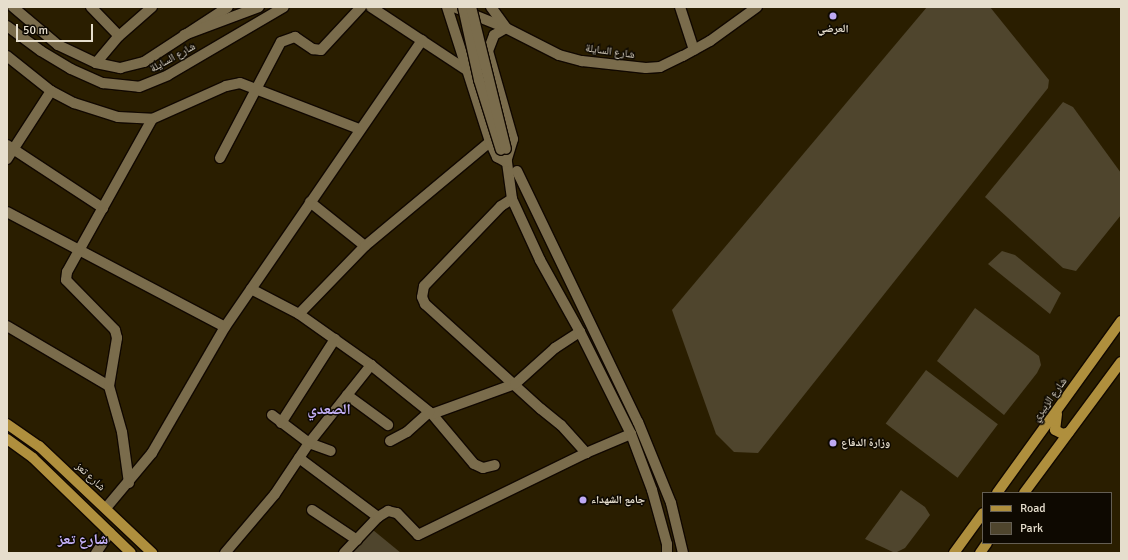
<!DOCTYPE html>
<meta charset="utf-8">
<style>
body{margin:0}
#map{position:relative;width:1128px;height:560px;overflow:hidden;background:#2a1e00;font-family:Signika,"Noto Naskh Arabic",sans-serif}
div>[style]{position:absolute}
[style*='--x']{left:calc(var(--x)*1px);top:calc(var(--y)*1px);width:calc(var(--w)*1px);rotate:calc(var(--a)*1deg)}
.green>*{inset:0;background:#4f452d;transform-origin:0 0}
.roads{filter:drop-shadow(1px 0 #110800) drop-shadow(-1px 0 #110800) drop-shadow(0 1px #110800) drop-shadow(0 -1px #110800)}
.minor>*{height:10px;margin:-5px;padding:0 5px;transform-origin:5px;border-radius:5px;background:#7a6c4c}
.tertiary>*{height:10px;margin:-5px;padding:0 5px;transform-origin:5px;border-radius:5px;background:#7a6c4c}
.secondary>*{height:10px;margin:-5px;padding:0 5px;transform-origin:5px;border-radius:5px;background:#7a6c4c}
.primary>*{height:10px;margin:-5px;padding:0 5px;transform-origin:5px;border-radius:5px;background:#af8f3d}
.bridges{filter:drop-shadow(1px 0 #110800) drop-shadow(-1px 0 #110800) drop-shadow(0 1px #110800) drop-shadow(0 -1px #110800)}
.tertiary-bridge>*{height:10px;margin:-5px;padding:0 5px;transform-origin:5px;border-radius:5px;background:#7a6c4c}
.dots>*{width:11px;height:11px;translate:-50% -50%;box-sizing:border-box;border:2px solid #0e0901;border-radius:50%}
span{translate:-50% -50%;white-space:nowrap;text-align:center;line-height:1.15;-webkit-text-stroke:3px #0e0901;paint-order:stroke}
.poi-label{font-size:11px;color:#e6decd;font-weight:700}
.left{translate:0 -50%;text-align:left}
.street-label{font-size:11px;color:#e6decd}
.district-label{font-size:15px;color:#c6b2f9;font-weight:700}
.frame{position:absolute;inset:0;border:8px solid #e6decd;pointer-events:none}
.legend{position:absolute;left:982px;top:492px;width:130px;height:52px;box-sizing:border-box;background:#0e0901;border:1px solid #645e53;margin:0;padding:5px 7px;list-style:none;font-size:12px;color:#e6decd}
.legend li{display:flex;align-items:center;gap:8px;height:20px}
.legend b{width:20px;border:1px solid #645e53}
.scale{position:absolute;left:16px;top:24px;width:77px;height:18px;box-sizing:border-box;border:2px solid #e6decd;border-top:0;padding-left:5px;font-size:12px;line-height:14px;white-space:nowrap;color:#e6decd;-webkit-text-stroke:3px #0e0901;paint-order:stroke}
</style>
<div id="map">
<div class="green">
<i style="clip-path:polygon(927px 7px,990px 7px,1049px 80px,1048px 88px,758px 453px,734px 452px,716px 434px,672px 310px)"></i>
<i style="clip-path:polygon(1063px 102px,1073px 107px,1121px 173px,1121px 215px,1076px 271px,1063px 268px,985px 197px)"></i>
<i style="clip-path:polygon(1002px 251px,1015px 255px,1061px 293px,1050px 314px,988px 264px)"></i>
<i style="clip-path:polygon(975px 308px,1039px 356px,1041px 365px,1037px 373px,1004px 415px,937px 361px)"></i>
<i style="left:926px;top:370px;width:90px;height:67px;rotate:37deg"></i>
<i style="clip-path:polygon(901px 490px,925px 507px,930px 515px,905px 548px,895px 553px,865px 539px)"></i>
<i style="clip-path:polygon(373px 530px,401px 553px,352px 553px)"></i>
</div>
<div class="roads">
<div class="minor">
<i style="--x:13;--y:7;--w:59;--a:40.2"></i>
<i style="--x:58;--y:45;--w:42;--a:25.3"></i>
<i style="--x:96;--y:63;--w:25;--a:12"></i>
<i style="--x:120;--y:68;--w:25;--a:-14"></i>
<i style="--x:144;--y:62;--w:100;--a:-33.2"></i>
<i style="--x:91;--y:7;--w:40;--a:46"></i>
<i style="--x:371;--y:7;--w:116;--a:33.4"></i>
<i style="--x:680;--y:7;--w:45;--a:72"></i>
<i style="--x:7;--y:56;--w:56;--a:38.5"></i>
<i style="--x:51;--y:91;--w:26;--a:28"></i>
<i style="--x:74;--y:103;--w:46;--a:17.7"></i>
<i style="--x:118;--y:117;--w:34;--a:3"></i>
<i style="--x:152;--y:119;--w:81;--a:-24"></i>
<i style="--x:226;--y:86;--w:14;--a:-12"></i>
<i style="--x:240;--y:83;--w:128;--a:21.1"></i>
<i style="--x:96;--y:63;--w:35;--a:-50"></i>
<i style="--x:119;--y:36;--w:44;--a:-41.3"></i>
<i style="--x:7;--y:145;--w:115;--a:33.3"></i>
<i style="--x:220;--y:158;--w:131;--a:-62.3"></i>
<i style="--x:281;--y:42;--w:15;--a:-20"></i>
<i style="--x:295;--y:37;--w:22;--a:34"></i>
<i style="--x:313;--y:49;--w:8;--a:7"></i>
<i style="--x:321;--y:50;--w:59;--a:-47.1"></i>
<i style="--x:7;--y:159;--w:81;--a:-57.1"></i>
<i style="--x:517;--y:171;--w:279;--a:64.3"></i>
<i style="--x:638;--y:422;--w:87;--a:67.8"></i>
<i style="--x:671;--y:503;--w:51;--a:76.5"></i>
<i style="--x:512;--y:199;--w:13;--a:148"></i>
<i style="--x:501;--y:206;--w:111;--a:133.9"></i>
<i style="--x:424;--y:286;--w:11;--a:100"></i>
<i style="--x:422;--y:297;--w:8;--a:67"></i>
<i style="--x:425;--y:304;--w:156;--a:42.2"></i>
<i style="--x:541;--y:409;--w:26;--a:39"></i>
<i style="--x:561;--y:425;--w:38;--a:48"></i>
<i style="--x:310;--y:202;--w:70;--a:38.7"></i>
<i style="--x:7;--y:212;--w:246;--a:27.8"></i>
<i style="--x:251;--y:289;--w:54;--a:27.5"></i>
<i style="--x:299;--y:314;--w:88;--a:35.3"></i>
<i style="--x:371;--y:365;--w:78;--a:38.8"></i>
<i style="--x:432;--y:414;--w:65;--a:50"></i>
<i style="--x:474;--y:464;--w:10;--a:24"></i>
<i style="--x:483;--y:468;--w:12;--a:-14"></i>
<i style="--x:299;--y:314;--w:95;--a:-45.9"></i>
<i style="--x:365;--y:246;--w:163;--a:-39.8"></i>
<i style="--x:7;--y:326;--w:118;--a:30.5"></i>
<i style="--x:347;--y:395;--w:51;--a:36.2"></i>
<i style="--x:432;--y:414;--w:88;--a:-19.9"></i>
<i style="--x:515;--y:384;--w:54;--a:-42"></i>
<i style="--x:555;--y:348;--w:30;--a:-33"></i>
<i style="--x:272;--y:415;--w:46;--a:37.1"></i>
<i style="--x:309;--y:443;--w:23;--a:20"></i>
<i style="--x:281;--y:423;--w:100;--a:-57.3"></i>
<i style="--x:390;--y:441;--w:19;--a:-28"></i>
<i style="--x:407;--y:432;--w:30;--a:-42"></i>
<i style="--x:299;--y:458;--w:99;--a:36.8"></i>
<i style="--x:129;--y:483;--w:51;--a:-97.8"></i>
<i style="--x:122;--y:432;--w:48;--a:-105.8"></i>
<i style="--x:109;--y:386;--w:49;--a:-80.5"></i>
<i style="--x:117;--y:338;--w:8;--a:-104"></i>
<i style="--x:115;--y:330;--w:70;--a:-134.4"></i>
<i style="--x:66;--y:280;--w:8;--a:-83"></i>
<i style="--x:67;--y:272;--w:175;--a:-60.9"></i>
<i style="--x:106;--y:508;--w:72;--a:-50.1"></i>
<i style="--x:152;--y:453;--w:146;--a:-59.9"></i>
<i style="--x:225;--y:327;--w:348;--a:-55.5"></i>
<i style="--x:312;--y:510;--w:54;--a:33.7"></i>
<i style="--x:96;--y:553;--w:25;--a:-56"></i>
<i style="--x:225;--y:553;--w:77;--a:-49.7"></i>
<i style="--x:275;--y:494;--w:61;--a:-56.3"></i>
<i style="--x:309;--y:443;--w:100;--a:-51.5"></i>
<i style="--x:344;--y:553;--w:50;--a:-46.6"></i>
<i style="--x:378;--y:517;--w:12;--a:-31"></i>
<i style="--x:388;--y:511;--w:9;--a:13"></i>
<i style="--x:397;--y:513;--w:30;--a:46"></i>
<i style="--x:418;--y:535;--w:187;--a:-26"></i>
<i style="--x:586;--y:453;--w:49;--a:-22.9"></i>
</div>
<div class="tertiary">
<i style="--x:506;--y:155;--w:44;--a:82.2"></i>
<i style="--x:512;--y:199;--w:67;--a:65.3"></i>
<i style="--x:540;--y:260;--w:82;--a:60.9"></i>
<i style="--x:580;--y:332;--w:114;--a:63.4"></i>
<i style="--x:631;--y:434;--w:60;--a:69.4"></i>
<i style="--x:652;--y:490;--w:56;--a:74.5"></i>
<i style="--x:667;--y:544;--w:9;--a:90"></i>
</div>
<div class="secondary">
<i style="--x:447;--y:7;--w:142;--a:72.3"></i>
<i style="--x:490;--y:142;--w:17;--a:65"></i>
<i style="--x:497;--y:157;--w:10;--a:29"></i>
<i style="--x:506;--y:162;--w:24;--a:-73"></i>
<i style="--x:513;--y:139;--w:91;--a:-105.9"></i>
<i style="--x:488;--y:51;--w:17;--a:-69"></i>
<i style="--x:494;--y:35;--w:14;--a:-30"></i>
<i style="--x:454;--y:7;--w:56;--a:22"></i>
<i style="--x:506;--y:28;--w:59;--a:27"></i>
<i style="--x:559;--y:55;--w:24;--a:15"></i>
<i style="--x:582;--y:61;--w:64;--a:6.2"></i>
<i style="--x:646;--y:68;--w:14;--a:-4"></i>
<i style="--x:660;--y:67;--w:25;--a:-26"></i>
<i style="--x:683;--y:56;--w:31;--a:-29"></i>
<i style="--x:710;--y:41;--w:58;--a:-35.9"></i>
<i style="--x:491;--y:7;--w:26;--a:54"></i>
<i style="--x:7;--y:26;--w:42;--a:36.3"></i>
<i style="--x:41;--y:51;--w:35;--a:31"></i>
<i style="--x:71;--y:69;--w:35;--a:24"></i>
<i style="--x:103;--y:83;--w:36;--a:6"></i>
<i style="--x:139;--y:87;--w:31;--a:-22"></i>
<i style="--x:168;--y:75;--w:134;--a:-30.4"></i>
<i style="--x:184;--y:35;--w:80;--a:-20.5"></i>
</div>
<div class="primary">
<i style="--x:1057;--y:414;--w:16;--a:97"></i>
<i style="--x:1055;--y:430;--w:9;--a:27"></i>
<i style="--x:1063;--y:434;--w:6;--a:-18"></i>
<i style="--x:7;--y:424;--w:39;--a:35"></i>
<i style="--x:39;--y:446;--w:156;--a:43.4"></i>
<i style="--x:7;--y:439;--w:32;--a:36"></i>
<i style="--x:33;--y:458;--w:136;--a:44.1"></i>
<i style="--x:997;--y:493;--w:212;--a:-54.2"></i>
<i style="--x:1024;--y:493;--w:163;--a:-53.5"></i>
<i style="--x:954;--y:553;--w:49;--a:-54.1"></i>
<i style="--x:980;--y:553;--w:12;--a:-55"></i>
</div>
</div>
<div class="bridges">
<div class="tertiary-bridge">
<i style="--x:463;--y:7;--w:75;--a:77.6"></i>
<i style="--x:479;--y:80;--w:73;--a:72.6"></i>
<i style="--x:471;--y:7;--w:146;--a:76.2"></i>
</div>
</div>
<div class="dots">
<i style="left:833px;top:16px;background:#bea9f4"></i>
<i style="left:833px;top:443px;background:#bea9f4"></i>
<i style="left:583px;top:500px;background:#bea9f4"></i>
</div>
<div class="poi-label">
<span style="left:833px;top:29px">العرضي</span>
<span class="left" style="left:841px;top:443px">وزارة الدفاع</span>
<span class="left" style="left:591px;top:500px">جامع الشهداء</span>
</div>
<div class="street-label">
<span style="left:610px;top:52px;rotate:8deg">شارع السايلة</span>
<span style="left:173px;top:58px;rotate:-29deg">شارع السايلة</span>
<span style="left:1050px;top:400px;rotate:-54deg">شارع الزبيري</span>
<span style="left:90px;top:477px;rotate:43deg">شارع تعز</span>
</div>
<div class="district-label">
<span style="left:329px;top:410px">الصعدي</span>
<span style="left:83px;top:540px">شارع تعز</span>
</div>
<div class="frame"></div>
<ul class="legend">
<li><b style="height:5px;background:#af8f3d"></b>Road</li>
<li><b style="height:11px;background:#4f452d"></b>Park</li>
</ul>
<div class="scale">50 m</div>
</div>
